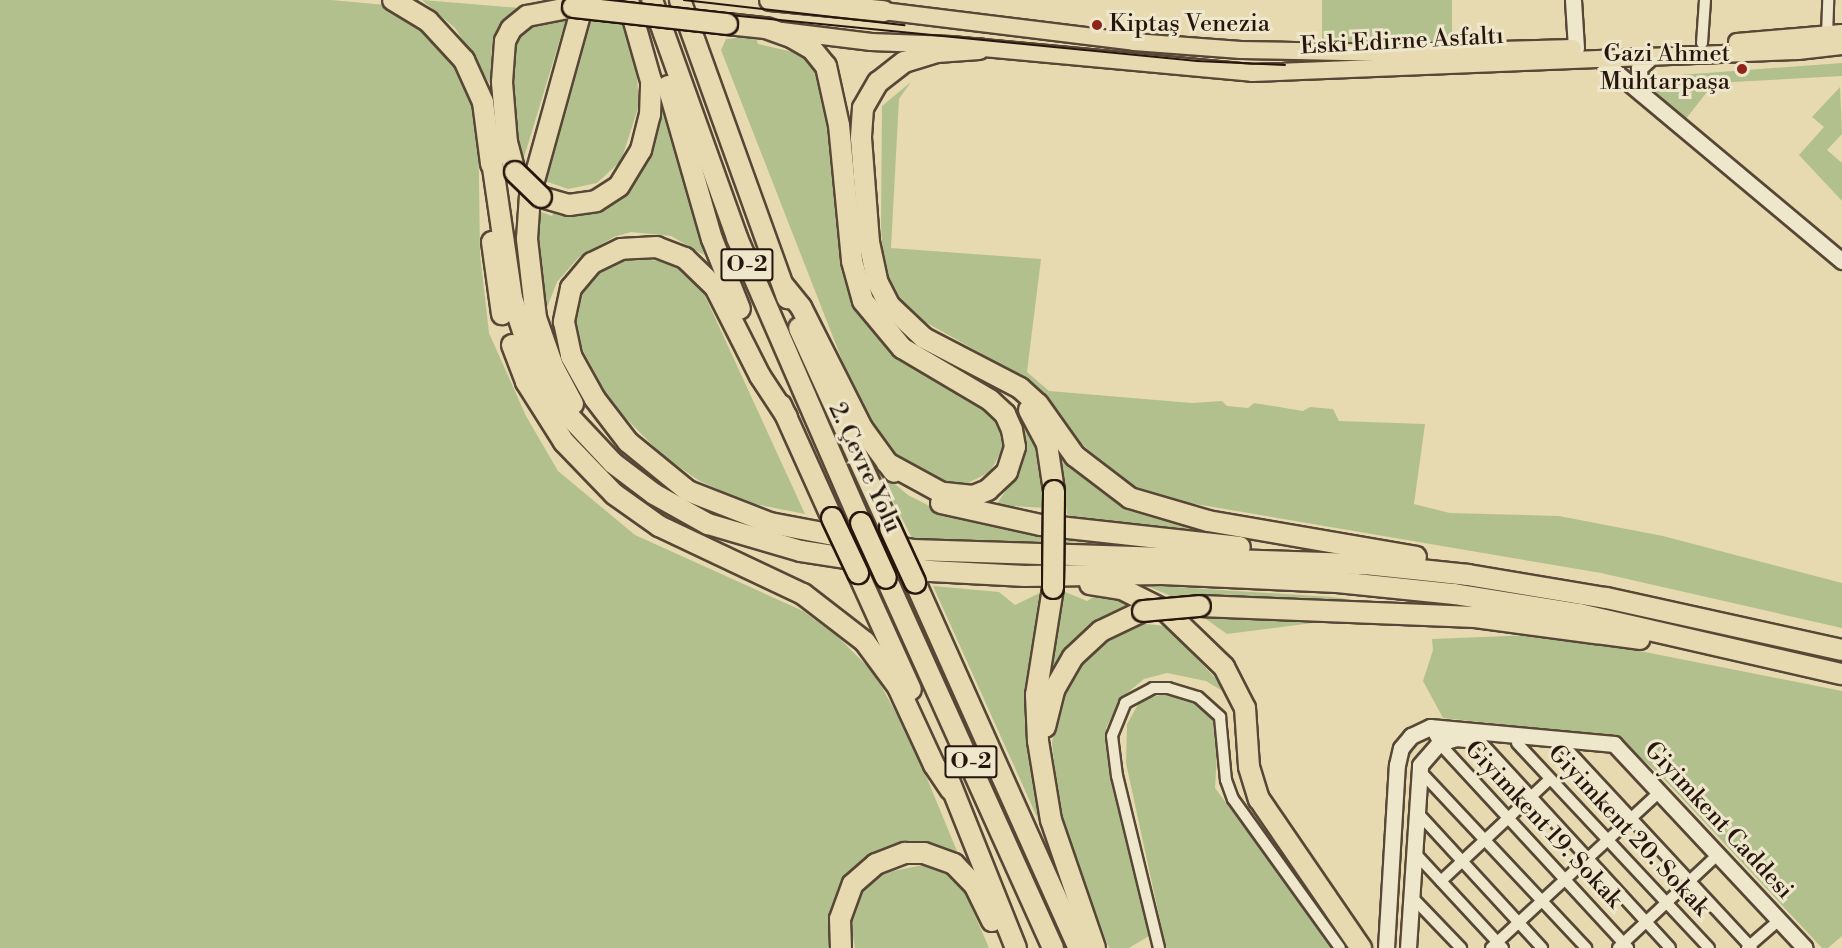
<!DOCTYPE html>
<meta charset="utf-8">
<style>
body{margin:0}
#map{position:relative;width:1842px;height:948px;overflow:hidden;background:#e7dab0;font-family:"Libre Bodoni",serif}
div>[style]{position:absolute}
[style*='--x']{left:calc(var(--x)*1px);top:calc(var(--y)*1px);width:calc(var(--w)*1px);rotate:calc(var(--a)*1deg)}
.green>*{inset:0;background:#b2c08e;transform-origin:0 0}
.roads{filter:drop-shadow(2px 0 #574736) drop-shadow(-2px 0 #574736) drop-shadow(0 2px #574736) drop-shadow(0 -2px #574736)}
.street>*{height:10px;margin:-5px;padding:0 5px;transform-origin:5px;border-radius:5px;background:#efe7cc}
.secondary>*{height:15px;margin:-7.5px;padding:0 7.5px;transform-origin:7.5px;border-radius:7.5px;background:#efe7cc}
.primary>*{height:16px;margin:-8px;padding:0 8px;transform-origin:8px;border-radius:8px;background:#e7dab0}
.highway>*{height:20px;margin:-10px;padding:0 10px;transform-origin:10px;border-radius:10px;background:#e7dab0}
.tram>*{height:1.5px;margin:-0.75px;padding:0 0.75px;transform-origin:0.75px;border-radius:0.75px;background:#27160d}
.bridges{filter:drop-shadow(2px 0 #27160d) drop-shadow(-2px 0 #27160d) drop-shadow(0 2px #27160d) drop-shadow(0 -2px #27160d)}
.highway-bridge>*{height:20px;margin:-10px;padding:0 10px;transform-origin:10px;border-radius:10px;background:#e7dab0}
.dots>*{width:16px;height:16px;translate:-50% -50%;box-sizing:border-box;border:3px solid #efe7cc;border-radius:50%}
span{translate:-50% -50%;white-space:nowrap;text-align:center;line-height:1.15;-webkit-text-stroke:6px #efe7cc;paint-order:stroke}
.shield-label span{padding:2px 4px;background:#efe7cc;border:2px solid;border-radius:4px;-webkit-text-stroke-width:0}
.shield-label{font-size:22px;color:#27160d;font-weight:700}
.poi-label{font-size:24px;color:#27160d}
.left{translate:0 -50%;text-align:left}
.right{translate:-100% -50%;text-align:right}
.street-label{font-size:24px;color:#27160d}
</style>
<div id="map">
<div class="green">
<i style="clip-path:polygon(0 0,331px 0,386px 5px,427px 30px,456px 64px,478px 113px,480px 254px,489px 333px,526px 416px,558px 471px,635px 535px,803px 611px,838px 637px,874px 673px,912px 742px,959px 856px,929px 845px,911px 843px,868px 857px,848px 876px,835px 898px,830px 920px,833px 948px,0 948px)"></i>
<i style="clip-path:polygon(422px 0,519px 8px,497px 30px,492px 43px,490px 84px,455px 28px)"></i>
<i style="left:1322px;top:0;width:130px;height:42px"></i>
<i style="clip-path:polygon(567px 16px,522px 164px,510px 71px,515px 35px,526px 24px)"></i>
<i style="clip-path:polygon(591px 19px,623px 22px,636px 63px,639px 105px,621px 161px,597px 183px,568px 189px,545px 181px)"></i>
<i style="clip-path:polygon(755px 36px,758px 44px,802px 54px,815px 67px,824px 94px,842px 258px,858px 309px,891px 349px,986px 407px,997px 420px,1003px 448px,990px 472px,966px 484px,953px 484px,928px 475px,892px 451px,872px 425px,849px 378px,721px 50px,726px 39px)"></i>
<i style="clip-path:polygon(1842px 63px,1842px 76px,1714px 83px,1685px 120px,1652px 89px,1666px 76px)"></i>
<i style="clip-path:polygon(911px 82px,899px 99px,891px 248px,1041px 259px,1027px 372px,1049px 391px,1192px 403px,1222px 401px,1227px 406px,1248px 408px,1254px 403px,1303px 411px,1310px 407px,1333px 409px,1339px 421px,1425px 424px,1414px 504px,1450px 513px,1559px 516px,1663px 536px,1842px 583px,1842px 628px,1601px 573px,1172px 500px,1132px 485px,1079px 442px,1016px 373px,918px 318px,892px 290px,884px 270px,881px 226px,882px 106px)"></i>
<i style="clip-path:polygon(1840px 87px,1842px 134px,1827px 150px,1842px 163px,1842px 201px,1799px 155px,1824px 127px,1812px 117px)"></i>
<i style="clip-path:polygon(657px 102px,662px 102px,704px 255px,671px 236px,631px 232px,614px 237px,579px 257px,557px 282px,545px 313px,537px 256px,539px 211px,552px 216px,554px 211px,572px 215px,598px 210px,626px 192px,649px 149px)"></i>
<i style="clip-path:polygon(632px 257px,677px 264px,700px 285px,805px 514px,745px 502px,698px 480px,662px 455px,612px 404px,578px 341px,574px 310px,589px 278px,616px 261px)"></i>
<i style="clip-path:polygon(1019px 409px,1041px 454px,1046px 508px,996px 505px,1018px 473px,1024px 451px,1021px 426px,1014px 412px)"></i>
<i style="clip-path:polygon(1059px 445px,1077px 470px,1096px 485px,1142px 511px,1259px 537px,1207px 534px,1072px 517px,1067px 514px)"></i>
<i style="clip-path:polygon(876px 468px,908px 495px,945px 514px,1106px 543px,913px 540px)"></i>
<i style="clip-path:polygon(1145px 585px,1332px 597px,1370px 602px,1173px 597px)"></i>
<i style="clip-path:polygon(933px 586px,999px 592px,1015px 605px,1046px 590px,1046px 837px)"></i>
<i style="clip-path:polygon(1063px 591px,1087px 601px,1098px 594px,1109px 595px,1134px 606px,1110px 616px,1077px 641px,1047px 685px)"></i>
<i style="clip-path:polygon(1367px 616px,1227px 634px,1203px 617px)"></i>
<i style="clip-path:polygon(1137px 623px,1166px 626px,1234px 698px,1206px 681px,1167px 673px,1144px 679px,1121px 698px,1106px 728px,1108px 753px,1149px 936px,1129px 948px,1109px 948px,1060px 817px,1052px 743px,1058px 710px,1074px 672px,1098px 646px)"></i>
<i style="clip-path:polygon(1554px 634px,1842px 691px,1842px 936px,1828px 948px,1822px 948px,1663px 778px,1618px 737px,1443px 718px,1423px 681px,1433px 650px,1432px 639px)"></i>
<i style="clip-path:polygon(1163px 694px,1198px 702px,1214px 717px,1218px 738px,1215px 788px,1335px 948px,1166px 948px,1126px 763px,1127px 724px,1140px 701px)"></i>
<i style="clip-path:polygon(1409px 745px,1416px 746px,1406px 764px,1395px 948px,1390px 948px,1401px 762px)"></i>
<i style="clip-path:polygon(923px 865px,940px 868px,953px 876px,965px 892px,989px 948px,855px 948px,851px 923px,855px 904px,865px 888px,883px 873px)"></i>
</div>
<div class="roads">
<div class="street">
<i style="--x:1827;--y:36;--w:36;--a:-88"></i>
<i style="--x:1702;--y:43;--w:43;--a:-86"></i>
<i style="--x:1430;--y:727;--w:18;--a:61"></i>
<i style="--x:1439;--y:743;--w:279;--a:47.3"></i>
<i style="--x:1479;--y:740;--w:282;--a:47.4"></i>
<i style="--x:1517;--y:743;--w:281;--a:46.9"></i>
<i style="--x:1566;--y:748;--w:273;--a:47.1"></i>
<i style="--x:1420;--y:771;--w:243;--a:46.8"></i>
<i style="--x:1417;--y:812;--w:185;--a:47.4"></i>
<i style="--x:1414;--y:852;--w:131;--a:47.2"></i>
<i style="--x:1441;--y:881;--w:149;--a:-43.1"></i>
<i style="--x:1412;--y:897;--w:71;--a:46.1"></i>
<i style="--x:1159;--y:948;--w:177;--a:-103.7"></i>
<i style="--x:1117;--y:776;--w:40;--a:-97.1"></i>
<i style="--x:1112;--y:736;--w:35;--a:-68"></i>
<i style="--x:1125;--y:703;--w:32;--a:-28"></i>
<i style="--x:1153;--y:688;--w:15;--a:0"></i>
<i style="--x:1168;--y:688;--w:31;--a:17"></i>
<i style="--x:1198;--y:697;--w:30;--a:42"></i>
<i style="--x:1220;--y:717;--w:63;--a:84.6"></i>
<i style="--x:1226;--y:780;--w:20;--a:70"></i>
<i style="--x:1233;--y:799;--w:183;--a:54.3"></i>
<i style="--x:1491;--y:948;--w:221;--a:-42.8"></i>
<i style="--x:1618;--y:948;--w:129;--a:-43.1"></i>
<i style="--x:1747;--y:948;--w:35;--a:-41"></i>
</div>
<div class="secondary">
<i style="--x:1573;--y:0;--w:48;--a:86.4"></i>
<i style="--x:1599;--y:58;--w:317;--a:39.9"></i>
<i style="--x:1641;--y:93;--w:25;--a:-95"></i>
<i style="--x:1639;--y:68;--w:18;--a:-43"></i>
<i style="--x:1386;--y:948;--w:183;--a:-86.6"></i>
<i style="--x:1397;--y:765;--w:17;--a:-77"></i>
<i style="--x:1401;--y:748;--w:16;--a:-50"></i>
<i style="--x:1411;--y:736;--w:21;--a:-25"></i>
<i style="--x:1430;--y:727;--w:185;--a:5.3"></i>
<i style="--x:1614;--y:744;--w:279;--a:46.9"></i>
<i style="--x:1408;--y:948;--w:183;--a:-86.2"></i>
<i style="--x:1420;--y:765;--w:29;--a:-49"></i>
<i style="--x:1439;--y:743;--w:18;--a:-16"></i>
<i style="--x:1456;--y:738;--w:18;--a:6"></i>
</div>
<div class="primary">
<i style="--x:883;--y:11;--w:253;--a:7"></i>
<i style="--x:1134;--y:42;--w:107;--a:4.3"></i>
<i style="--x:1241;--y:50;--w:151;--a:1.1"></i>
<i style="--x:1392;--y:53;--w:181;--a:-1.6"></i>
<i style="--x:782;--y:31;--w:90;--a:7"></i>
<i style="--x:871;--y:42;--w:80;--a:2.1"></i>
<i style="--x:951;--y:45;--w:302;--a:5.3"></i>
<i style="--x:1252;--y:73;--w:546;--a:-2.31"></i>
<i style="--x:1798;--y:51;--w:44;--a:-6.5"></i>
<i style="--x:1737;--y:42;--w:105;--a:-4.9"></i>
</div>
<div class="highway">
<i style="--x:393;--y:0;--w:41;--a:31"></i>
<i style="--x:428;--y:21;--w:53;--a:47.3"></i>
<i style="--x:464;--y:60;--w:46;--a:65.7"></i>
<i style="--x:483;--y:102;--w:63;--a:82.6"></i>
<i style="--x:652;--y:0;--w:253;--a:70.3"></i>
<i style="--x:737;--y:238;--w:311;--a:66.5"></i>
<i style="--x:680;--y:0;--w:317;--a:70.2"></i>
<i style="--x:770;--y:0;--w:114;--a:5.6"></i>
<i style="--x:727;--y:24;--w:39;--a:6"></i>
<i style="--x:766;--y:28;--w:29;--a:20"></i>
<i style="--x:793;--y:38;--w:22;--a:30"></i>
<i style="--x:812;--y:49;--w:22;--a:51"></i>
<i style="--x:826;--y:66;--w:60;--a:77.6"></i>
<i style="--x:839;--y:125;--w:137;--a:84.5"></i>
<i style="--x:852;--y:261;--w:41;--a:74.6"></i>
<i style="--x:863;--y:301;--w:61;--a:50.3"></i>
<i style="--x:902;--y:348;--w:102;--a:30.6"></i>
<i style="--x:990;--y:400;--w:21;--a:43"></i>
<i style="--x:1005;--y:414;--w:17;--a:66"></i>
<i style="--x:1012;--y:430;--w:17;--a:80"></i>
<i style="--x:1015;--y:447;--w:26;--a:108"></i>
<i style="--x:1007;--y:472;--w:26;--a:137"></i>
<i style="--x:988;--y:490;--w:16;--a:158"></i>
<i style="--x:973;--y:496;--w:31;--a:-174"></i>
<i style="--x:942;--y:493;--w:63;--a:-151.4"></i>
<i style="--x:979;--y:49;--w:42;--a:175.9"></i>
<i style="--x:937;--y:52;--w:34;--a:163"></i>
<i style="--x:904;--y:62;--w:33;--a:142"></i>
<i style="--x:878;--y:82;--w:30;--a:120"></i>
<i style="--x:863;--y:108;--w:30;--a:94"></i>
<i style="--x:861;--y:138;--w:104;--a:85.6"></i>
<i style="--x:869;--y:242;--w:40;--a:78"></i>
<i style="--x:877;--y:281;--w:27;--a:63"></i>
<i style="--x:889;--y:305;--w:48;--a:43.3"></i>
<i style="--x:924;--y:338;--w:108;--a:27.5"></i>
<i style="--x:1020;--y:388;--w:24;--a:42"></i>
<i style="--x:1038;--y:404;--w:64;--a:54.6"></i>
<i style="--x:1075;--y:456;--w:69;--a:37.4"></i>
<i style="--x:1130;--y:498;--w:81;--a:16.4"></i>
<i style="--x:1208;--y:521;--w:211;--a:9.8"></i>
<i style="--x:668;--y:86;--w:159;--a:74"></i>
<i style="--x:712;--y:239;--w:75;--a:68.2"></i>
<i style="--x:491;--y:154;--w:146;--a:81.7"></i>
<i style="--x:512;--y:298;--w:67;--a:71.8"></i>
<i style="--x:533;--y:362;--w:64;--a:56.6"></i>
<i style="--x:568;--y:415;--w:66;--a:46.8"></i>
<i style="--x:613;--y:463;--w:51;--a:37.1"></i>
<i style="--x:654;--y:494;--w:62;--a:29.1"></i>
<i style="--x:708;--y:524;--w:97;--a:16.2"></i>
<i style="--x:801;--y:551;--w:131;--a:8.8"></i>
<i style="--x:930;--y:571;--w:95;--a:3"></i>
<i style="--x:1025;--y:576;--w:137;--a:-0.8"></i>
<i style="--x:1162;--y:574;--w:175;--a:2.6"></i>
<i style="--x:1337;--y:582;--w:118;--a:5.9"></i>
<i style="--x:1454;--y:594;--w:127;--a:9.1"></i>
<i style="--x:1579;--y:614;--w:270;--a:12.9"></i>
<i style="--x:515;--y:172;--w:30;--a:-105"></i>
<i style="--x:507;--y:143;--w:61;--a:-94.7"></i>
<i style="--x:502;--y:82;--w:41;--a:-85.8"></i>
<i style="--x:505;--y:41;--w:13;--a:-63"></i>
<i style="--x:511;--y:29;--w:21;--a:-39"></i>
<i style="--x:527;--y:16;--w:47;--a:-11.1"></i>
<i style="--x:541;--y:197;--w:29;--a:16"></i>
<i style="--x:569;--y:205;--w:27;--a:-8"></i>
<i style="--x:596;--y:201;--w:27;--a:-33"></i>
<i style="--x:619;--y:186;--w:42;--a:-58.6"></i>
<i style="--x:641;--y:150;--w:36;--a:-76"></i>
<i style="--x:650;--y:115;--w:34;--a:-88"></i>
<i style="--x:651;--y:81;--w:84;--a:-105.9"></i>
<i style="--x:492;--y:242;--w:73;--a:82.1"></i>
<i style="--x:784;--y:286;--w:27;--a:51"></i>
<i style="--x:801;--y:307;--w:136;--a:63.2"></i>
<i style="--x:862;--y:428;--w:54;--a:54"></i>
<i style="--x:799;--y:328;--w:220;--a:65.5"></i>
<i style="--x:512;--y:345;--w:40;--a:69"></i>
<i style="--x:526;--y:382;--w:71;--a:57.7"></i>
<i style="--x:564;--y:442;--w:72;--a:46.1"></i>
<i style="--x:614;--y:494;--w:55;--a:35.4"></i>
<i style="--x:659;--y:526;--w:159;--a:25.3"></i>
<i style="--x:803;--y:594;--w:78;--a:37.7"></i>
<i style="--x:865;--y:642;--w:56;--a:53.7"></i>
<i style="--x:898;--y:687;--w:86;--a:65.2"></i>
<i style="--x:934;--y:765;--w:30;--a:56"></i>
<i style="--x:573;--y:404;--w:40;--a:-118"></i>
<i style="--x:554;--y:369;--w:54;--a:-109.4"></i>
<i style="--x:536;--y:318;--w:80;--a:-96.5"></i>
<i style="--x:527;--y:239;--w:44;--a:-86.1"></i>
<i style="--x:530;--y:195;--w:202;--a:-74.5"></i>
<i style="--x:781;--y:405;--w:124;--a:65.7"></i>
<i style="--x:1029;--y:410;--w:38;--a:62"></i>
<i style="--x:1047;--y:444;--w:48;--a:81.5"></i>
<i style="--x:787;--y:417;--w:49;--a:-123.4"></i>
<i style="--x:760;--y:376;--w:100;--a:-116.8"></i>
<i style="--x:715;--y:287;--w:42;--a:-136"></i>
<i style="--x:685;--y:258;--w:30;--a:-159"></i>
<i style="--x:657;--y:247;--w:36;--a:177"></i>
<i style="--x:621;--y:249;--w:32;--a:154"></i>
<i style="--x:592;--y:263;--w:33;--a:130"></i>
<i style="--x:571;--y:288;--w:35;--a:102"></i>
<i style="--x:564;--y:322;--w:35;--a:78"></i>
<i style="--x:571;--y:356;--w:49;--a:60.8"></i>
<i style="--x:595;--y:399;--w:54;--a:52.5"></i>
<i style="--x:628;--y:442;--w:77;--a:39.2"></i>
<i style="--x:688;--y:491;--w:88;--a:21.3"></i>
<i style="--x:770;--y:523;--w:146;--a:10.7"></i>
<i style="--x:913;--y:550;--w:452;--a:1.8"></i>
<i style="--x:1365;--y:564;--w:104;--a:6.1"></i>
<i style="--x:1468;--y:575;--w:140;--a:9.5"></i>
<i style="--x:1606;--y:598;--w:242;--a:12.4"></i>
<i style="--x:941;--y:503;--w:102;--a:12.4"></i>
<i style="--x:1041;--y:525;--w:200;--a:6.3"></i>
<i style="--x:858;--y:573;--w:128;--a:65.6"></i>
<i style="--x:886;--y:578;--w:406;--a:65.7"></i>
<i style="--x:915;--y:582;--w:401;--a:65.9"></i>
<i style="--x:1090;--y:584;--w:32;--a:9"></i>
<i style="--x:1122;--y:589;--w:49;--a:26.6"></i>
<i style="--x:1166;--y:611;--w:81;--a:44"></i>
<i style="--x:1224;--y:667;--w:46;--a:62.9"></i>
<i style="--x:1245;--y:708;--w:59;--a:86.1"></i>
<i style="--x:1249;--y:767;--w:34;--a:73"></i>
<i style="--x:1259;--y:799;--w:181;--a:55.6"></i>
<i style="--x:1053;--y:588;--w:108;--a:99"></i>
<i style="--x:1036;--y:695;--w:46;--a:87.5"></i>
<i style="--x:1038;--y:741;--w:80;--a:80.7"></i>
<i style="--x:1051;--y:820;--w:135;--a:71"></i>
<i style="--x:1200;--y:606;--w:275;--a:2.3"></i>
<i style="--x:1475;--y:617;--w:166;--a:7.6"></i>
<i style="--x:1045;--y:727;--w:38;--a:-76"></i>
<i style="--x:1054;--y:690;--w:38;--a:-60"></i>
<i style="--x:1073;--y:657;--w:38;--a:-43"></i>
<i style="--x:1101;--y:631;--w:47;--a:-25.5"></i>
<i style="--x:948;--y:778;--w:183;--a:68.2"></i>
<i style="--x:841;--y:948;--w:29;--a:-92"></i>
<i style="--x:840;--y:919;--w:37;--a:-70"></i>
<i style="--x:853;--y:884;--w:30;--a:-41"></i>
<i style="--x:876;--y:864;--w:31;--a:-21"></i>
<i style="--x:905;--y:853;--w:19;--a:0"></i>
<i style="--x:924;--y:853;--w:32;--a:20"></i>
<i style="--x:954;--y:864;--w:30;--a:46"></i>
<i style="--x:975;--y:886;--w:39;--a:64"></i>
</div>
</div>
<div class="tram">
<i style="--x:577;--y:0;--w:623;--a:5.62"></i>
<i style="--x:1197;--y:61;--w:88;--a:2.6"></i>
<i style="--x:684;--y:0;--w:222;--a:6.5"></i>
</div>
<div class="bridges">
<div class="highway-bridge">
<i style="--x:573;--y:7;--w:155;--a:6.3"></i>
<i style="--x:515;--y:172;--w:36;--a:44"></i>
<i style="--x:832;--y:518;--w:61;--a:64.7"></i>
<i style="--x:861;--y:523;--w:60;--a:65.6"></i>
<i style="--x:890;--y:528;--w:60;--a:65.2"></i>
<i style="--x:1053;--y:588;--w:97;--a:-89.4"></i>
<i style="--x:1143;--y:611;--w:57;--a:-5"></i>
</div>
</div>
<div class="dots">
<i style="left:1097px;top:25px;background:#8f2418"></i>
<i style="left:1742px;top:69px;background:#8f2418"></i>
</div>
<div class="shield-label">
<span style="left:747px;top:265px">O-2</span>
<span style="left:971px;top:762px">O-2</span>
</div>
<div class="poi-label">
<span class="left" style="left:1109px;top:25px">Kiptaş Venezia</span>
<span class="right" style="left:1730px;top:69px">Gazi Ahmet<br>Muhtarpaşa</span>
</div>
<div class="street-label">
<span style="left:1402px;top:42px;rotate:-3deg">Eski Edirne Asfaltı</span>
<span style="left:864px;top:468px;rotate:65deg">2. Çevre Yolu</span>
<span style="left:1718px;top:821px;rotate:47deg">Giyimkent Caddesi</span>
<span style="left:1543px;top:825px;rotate:47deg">Giyimkent 19. Sokak</span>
<span style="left:1628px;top:831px;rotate:47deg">Giyimkent 20. Sokak</span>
</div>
</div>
